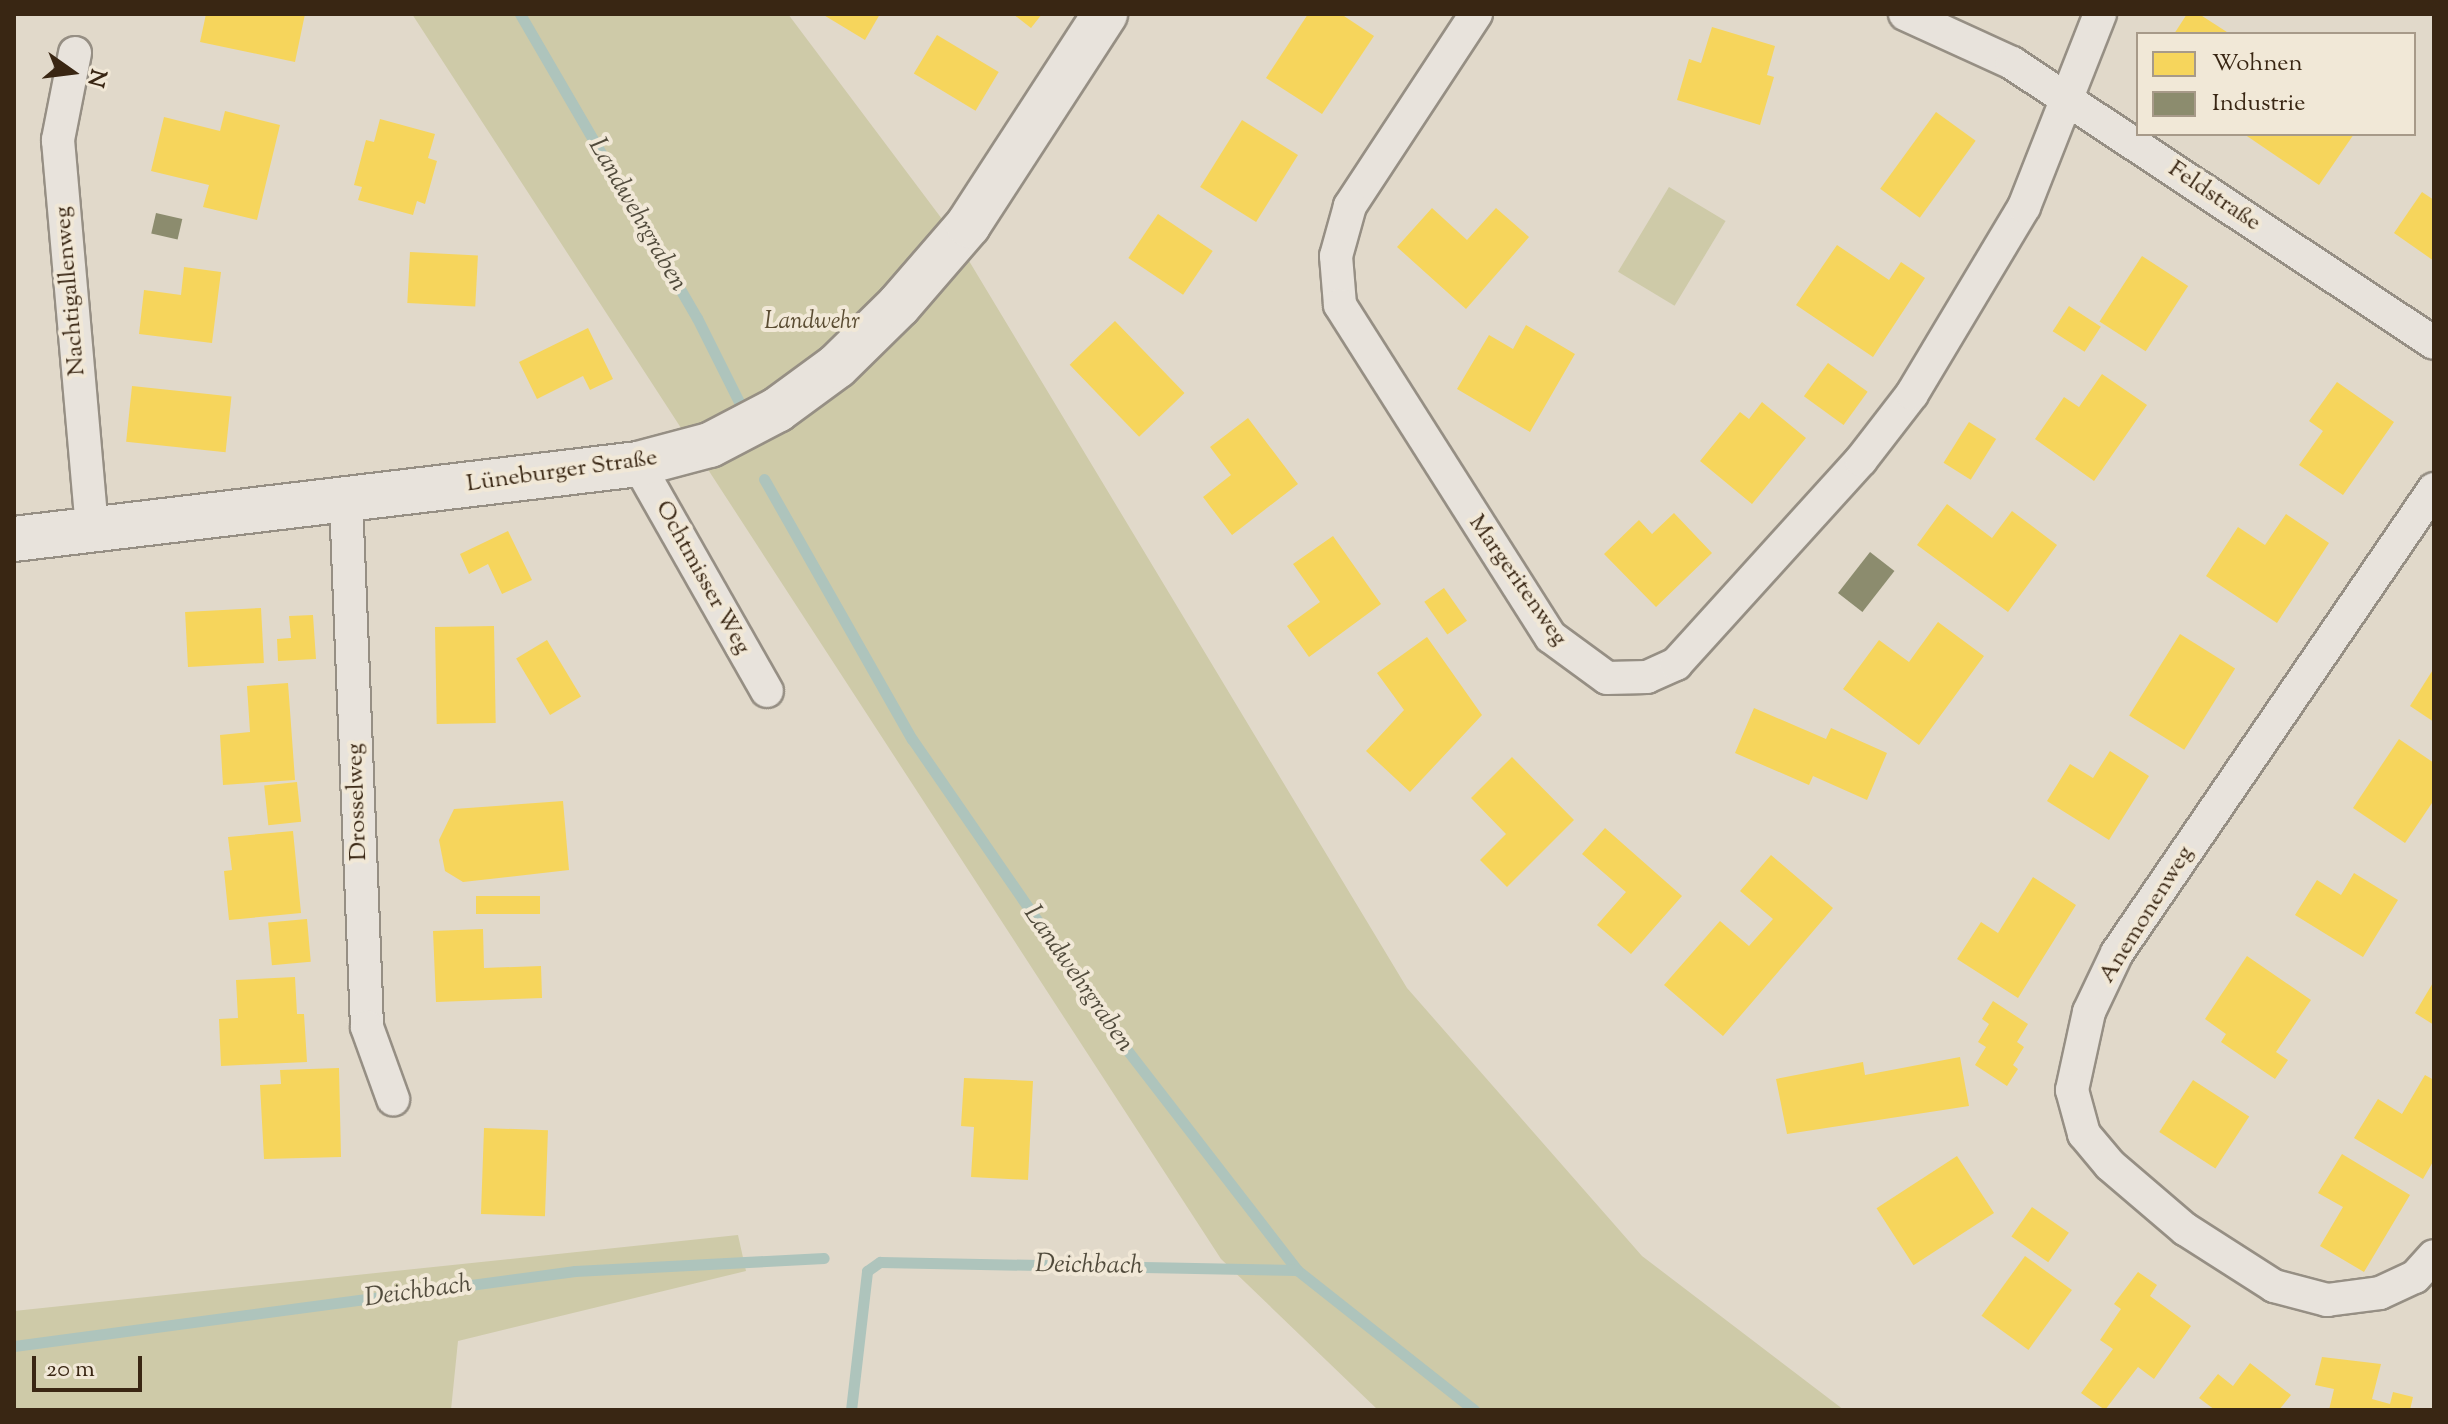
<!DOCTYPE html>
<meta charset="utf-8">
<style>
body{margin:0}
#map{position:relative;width:2448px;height:1424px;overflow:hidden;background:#e1d9ca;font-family:"Sorts Mill Goudy",serif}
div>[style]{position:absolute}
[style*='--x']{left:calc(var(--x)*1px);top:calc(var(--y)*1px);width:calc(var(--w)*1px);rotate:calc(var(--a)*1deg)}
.green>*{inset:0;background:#cecaa8;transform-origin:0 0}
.homes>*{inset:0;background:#f6d55c;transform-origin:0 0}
.industry>*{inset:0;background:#8c8c6e;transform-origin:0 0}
.stream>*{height:11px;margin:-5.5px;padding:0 5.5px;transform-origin:5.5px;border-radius:5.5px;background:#aec4bc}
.roads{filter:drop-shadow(2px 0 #968f84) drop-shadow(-2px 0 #968f84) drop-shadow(0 2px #968f84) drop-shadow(0 -2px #968f84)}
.street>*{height:32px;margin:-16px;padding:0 16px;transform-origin:16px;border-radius:16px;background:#e8e3dc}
.secondary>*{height:44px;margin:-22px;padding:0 22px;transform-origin:22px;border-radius:22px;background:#e8e3dc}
span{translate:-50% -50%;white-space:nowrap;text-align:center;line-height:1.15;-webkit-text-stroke:8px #f1e8d7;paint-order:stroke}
.street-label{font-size:24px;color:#392613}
.park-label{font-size:24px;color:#5a4c32;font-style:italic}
.water-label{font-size:26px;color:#514b3c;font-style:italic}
.frame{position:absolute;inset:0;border:16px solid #392613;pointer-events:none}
.legend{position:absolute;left:2136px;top:32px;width:280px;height:104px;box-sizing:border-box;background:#f1e8d7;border:2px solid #a79a89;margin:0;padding:10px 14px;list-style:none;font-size:24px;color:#392613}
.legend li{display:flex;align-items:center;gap:16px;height:40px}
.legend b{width:40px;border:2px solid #a79a89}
.north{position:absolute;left:32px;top:32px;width:80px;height:80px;-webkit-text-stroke:6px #f1e8d7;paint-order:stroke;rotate:104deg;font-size:22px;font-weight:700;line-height:32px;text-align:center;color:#392613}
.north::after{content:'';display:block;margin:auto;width:28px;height:36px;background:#392613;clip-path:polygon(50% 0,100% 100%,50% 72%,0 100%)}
.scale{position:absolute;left:32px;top:1356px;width:110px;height:36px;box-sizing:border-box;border:4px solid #392613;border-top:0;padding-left:10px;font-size:24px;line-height:28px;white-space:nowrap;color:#392613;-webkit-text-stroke:6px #f1e8d7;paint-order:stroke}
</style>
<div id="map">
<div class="green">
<i style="clip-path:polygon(412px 14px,788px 14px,951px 231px,1407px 988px,1642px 1256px,1844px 1410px,1378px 1410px,1221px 1259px)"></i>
<i style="left:1669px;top:187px;width:66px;height:99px;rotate:31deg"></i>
<i style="clip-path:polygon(738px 1235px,746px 1271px,458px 1341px,451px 1410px,14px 1410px,14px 1311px)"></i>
</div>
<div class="homes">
<i style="clip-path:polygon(206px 14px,305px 14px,295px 62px,200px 42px)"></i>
<i style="clip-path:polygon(822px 14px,880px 14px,865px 40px)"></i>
<i style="clip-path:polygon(1013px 14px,1042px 14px,1031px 28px)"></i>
<i style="clip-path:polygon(1308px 14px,1341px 14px,1374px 36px,1322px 114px,1266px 78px)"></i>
<i style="clip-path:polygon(2187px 14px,2199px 14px,2230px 34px,2174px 34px)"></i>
<i style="clip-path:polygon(1712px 27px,1775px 46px,1767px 75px,1774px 77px,1760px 125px,1677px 100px,1689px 59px,1701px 63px)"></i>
<i style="left:937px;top:35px;width:72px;height:45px;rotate:31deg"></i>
<i style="clip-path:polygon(225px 111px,280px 125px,257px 220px,203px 207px,209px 185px,151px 171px,164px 117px,220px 131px)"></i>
<i style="left:1936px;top:112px;width:49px;height:95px;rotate:36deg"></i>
<i style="clip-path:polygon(380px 119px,435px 134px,428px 158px,437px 161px,425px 204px,417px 201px,413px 215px,358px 200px,362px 187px,354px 185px,366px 140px,374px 142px)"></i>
<i style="left:1242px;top:120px;width:66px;height:79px;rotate:32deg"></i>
<i style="clip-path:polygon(2244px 134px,2354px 134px,2319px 185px)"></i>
<i style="clip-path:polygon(2422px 192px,2434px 200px,2434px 261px,2394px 233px)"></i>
<i style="clip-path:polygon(1432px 208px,1467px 240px,1496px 208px,1529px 237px,1466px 309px,1397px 247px)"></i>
<i style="left:1158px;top:214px;width:66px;height:53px;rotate:34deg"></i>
<i style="clip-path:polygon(1837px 245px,1889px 280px,1901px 262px,1925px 278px,1873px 357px,1796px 305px)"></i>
<i style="left:410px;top:252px;width:68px;height:51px;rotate:3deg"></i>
<i style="left:2142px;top:256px;width:55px;height:78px;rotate:33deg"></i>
<i style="clip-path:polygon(184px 267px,221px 272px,212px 343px,139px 334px,144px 290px,181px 295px)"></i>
<i style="left:2069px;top:306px;width:38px;height:30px;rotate:33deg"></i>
<i style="left:1115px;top:321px;width:100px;height:63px;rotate:46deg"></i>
<i style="clip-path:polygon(1526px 325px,1575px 354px,1530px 432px,1457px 389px,1489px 335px,1513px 349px)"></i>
<i style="clip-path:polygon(588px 328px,613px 379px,590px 390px,583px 376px,537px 399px,519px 362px)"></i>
<i style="left:1828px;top:363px;width:49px;height:41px;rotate:36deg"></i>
<i style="clip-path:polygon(2102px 374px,2147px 405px,2094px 481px,2035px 439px,2064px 397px,2079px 407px)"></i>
<i style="clip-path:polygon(2337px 382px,2394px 422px,2343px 495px,2299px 465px,2323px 431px,2309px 421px)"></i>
<i style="left:132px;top:386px;width:100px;height:56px;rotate:6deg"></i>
<i style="clip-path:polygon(1762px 402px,1806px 438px,1752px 504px,1700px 461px,1740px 412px,1749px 419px)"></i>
<i style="clip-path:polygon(1248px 418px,1298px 484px,1232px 535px,1203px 497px,1231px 475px,1210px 447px)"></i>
<i style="left:1969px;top:422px;width:32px;height:48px;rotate:32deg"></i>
<i style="clip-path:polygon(1947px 504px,1992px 538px,2012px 511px,2057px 545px,2008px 612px,1917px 545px)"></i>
<i style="clip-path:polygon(1674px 513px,1712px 553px,1656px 607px,1604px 554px,1639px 520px,1652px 534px)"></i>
<i style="clip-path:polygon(2286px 514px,2329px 543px,2277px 623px,2206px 576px,2238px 527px,2265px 545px)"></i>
<i style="clip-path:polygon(508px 531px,532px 580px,502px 594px,488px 564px,469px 574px,460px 554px)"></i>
<i style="clip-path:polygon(1333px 536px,1381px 604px,1309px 657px,1287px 626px,1320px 602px,1293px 564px)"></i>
<i style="left:1444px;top:588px;width:40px;height:24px;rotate:55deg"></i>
<i style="left:261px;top:608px;width:55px;height:76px;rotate:87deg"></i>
<i style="clip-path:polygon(313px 615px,316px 659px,278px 661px,277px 639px,291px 638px,289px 616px)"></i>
<i style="clip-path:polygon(1938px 622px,1984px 656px,1919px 745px,1843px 689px,1879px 640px,1909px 662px)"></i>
<i style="left:494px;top:626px;width:97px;height:59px;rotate:89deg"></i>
<i style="left:2180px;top:634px;width:65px;height:96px;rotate:32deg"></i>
<i style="clip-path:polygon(1427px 637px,1482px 715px,1410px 792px,1366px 751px,1404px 710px,1377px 673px)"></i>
<i style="left:547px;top:640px;width:66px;height:36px;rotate:59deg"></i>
<i style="clip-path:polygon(2434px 668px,2434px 722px,2410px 706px)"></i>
<i style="clip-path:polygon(288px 683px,295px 780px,223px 785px,220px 735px,250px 732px,247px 686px)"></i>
<i style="clip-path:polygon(1754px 708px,1826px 739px,1831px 728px,1887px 753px,1867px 800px,1813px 776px,1809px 785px,1735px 753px)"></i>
<i style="clip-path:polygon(2399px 739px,2434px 763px,2434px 800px,2405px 843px,2353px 808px)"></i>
<i style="clip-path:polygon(2110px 751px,2149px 776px,2109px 840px,2047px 801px,2070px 764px,2093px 778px)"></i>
<i style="clip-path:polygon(1512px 757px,1574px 820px,1507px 887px,1480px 860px,1506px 834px,1471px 798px)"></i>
<i style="left:297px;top:782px;width:40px;height:33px;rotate:84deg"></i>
<i style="clip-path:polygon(563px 801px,569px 870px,463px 882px,445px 871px,439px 840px,454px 809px)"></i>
<i style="clip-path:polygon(1605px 828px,1682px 896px,1631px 954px,1597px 925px,1626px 892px,1582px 854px)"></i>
<i style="clip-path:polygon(293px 831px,301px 913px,229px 920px,224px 871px,232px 870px,228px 837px)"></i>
<i style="clip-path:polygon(1771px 855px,1833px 908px,1723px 1036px,1664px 985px,1720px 921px,1749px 946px,1773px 919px,1740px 891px)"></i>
<i style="clip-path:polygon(2354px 873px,2398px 900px,2363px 957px,2295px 915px,2317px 880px,2341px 895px)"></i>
<i style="clip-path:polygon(2033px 877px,2076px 905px,2018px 998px,1957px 959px,1981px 922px,1998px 933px)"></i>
<i style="left:540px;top:896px;width:18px;height:64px;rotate:90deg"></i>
<i style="left:307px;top:919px;width:43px;height:39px;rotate:85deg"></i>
<i style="clip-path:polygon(483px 929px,484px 968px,541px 966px,542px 998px,436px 1002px,433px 931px)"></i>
<i style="clip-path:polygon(2247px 956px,2311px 1000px,2276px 1052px,2288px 1060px,2275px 1079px,2221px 1042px,2226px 1034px,2205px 1019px)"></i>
<i style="clip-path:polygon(295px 977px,297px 1014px,304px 1014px,307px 1062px,221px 1066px,219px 1019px,238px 1018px,236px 980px)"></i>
<i style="clip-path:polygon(2434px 981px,2434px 1025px,2415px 1013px)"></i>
<i style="clip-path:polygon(1993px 1001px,2028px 1024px,2017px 1042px,2024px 1047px,2013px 1065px,2018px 1069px,2007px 1086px,1975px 1065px,1986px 1047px,1978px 1042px,1989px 1024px,1982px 1019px)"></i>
<i style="clip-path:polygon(1960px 1057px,1969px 1106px,1787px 1134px,1776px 1079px,1863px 1062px,1865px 1075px)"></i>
<i style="clip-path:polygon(339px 1068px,341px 1157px,264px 1159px,260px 1085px,281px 1084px,280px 1070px)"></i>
<i style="clip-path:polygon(2425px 1075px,2434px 1080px,2434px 1160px,2423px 1179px,2354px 1138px,2378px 1099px,2402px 1114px)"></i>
<i style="clip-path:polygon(964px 1078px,1033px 1081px,1028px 1180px,971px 1177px,974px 1127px,961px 1126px)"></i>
<i style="left:2193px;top:1080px;width:67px;height:62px;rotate:33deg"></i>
<i style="left:484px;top:1128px;width:64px;height:86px;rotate:2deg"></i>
<i style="clip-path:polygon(2342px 1154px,2410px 1195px,2364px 1272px,2320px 1246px,2343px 1207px,2318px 1193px)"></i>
<i style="left:1957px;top:1156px;width:68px;height:96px;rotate:57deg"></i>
<i style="left:2032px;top:1207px;width:45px;height:36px;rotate:35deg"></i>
<i style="left:2025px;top:1256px;width:58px;height:74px;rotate:36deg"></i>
<i style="clip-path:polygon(2138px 1272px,2157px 1285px,2150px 1296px,2191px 1326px,2154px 1379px,2138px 1367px,2105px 1410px,2081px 1393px,2113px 1349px,2100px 1340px,2121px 1309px,2114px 1304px)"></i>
<i style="clip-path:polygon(2322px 1357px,2381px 1364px,2372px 1399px,2390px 1404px,2393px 1392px,2413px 1397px,2410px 1410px,2329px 1410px,2334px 1389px,2315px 1385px)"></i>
<i style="clip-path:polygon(2250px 1363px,2291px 1395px,2279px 1410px,2215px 1410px,2199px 1398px,2218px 1374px,2233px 1386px)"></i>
</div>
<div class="industry">
<i style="left:156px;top:213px;width:27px;height:21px;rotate:13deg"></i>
<i style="left:1870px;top:552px;width:31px;height:52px;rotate:38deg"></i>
</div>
<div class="stream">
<i style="--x:520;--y:14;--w:352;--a:59.8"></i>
<i style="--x:697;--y:318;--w:112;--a:63.4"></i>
<i style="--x:764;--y:479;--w:299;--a:60.4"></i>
<i style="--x:912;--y:739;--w:373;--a:55.4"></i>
<i style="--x:1124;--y:1046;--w:283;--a:52.3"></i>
<i style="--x:1297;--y:1270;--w:226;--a:38.3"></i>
<i style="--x:14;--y:1346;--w:566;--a:-7.61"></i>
<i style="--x:575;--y:1271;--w:249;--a:-3"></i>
<i style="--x:851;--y:1410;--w:140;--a:-83.4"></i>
<i style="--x:867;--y:1271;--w:16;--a:-35"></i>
<i style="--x:880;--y:1262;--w:417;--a:1.1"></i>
</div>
<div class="roads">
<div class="street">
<i style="--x:1476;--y:14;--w:230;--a:123.3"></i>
<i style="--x:1350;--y:206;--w:52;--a:105.6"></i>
<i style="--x:1336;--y:256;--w:49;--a:85.3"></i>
<i style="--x:1340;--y:305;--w:393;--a:57.6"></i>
<i style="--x:1551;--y:637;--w:69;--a:36.2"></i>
<i style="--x:1607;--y:678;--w:40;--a:-1.4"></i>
<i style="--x:1647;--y:677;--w:32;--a:-24"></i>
<i style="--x:1676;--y:664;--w:275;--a:-47.8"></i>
<i style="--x:1861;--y:460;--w:83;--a:-52.3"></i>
<i style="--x:1912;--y:394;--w:218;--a:-59.1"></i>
<i style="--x:2024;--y:207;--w:207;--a:-68.5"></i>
<i style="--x:1905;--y:14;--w:118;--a:24.6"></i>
<i style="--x:2012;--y:63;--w:506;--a:33.56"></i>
<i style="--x:75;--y:53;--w:89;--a:101.1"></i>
<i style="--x:58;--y:140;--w:391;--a:85"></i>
<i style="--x:638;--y:464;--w:261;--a:60.4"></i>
<i style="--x:2434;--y:489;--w:562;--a:124.34"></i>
<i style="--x:2117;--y:953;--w:65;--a:115.4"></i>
<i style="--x:2089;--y:1012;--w:80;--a:102.3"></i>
<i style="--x:2072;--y:1090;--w:46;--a:74.7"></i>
<i style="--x:2084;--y:1134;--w:40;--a:50"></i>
<i style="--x:2110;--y:1165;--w:99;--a:40.5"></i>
<i style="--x:2185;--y:1229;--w:106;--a:32.6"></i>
<i style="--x:2274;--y:1286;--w:55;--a:14.8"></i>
<i style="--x:2327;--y:1300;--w:53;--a:-7.5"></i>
<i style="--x:2380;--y:1293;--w:38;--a:-25"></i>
<i style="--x:2415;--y:1277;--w:28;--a:-48"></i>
<i style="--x:346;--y:501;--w:526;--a:87.71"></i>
<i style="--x:367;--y:1027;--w:77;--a:70.1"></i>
</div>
<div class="secondary">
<i style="--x:14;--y:539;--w:628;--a:-6.85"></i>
<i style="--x:638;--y:464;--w:74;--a:-14.8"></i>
<i style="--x:710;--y:445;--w:76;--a:-27.6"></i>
<i style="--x:777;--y:410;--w:74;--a:-36.3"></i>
<i style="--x:837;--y:366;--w:87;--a:-44.5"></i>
<i style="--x:899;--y:305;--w:106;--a:-49.2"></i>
<i style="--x:968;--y:225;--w:252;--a:-57"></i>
</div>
</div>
<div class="street-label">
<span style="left:2214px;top:197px;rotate:34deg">Feldstraße</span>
<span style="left:71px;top:291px;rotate:-95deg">Nachtigallenweg</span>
<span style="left:562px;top:472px;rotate:-8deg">Lüneburger Straße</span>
<span style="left:702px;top:578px;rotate:61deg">Ochtmisser Weg</span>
<span style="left:1517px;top:581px;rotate:55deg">Margeritenweg</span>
<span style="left:358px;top:802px;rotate:-92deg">Drosselweg</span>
<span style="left:2147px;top:915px;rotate:-58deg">Anemonenweg</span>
</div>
<div class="park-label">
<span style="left:812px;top:323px">Landwehr</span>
</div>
<div class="water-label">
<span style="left:637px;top:215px;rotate:60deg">Landwehrgraben</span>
<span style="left:1078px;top:979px;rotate:55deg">Landwehrgraben</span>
<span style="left:1089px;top:1266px;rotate:1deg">Deichbach</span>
<span style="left:418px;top:1292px;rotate:-8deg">Deichbach</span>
</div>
<div class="frame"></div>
<ul class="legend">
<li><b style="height:22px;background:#f6d55c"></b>Wohnen</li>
<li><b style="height:22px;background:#8c8c6e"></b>Industrie</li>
</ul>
<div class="north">N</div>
<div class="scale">20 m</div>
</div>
